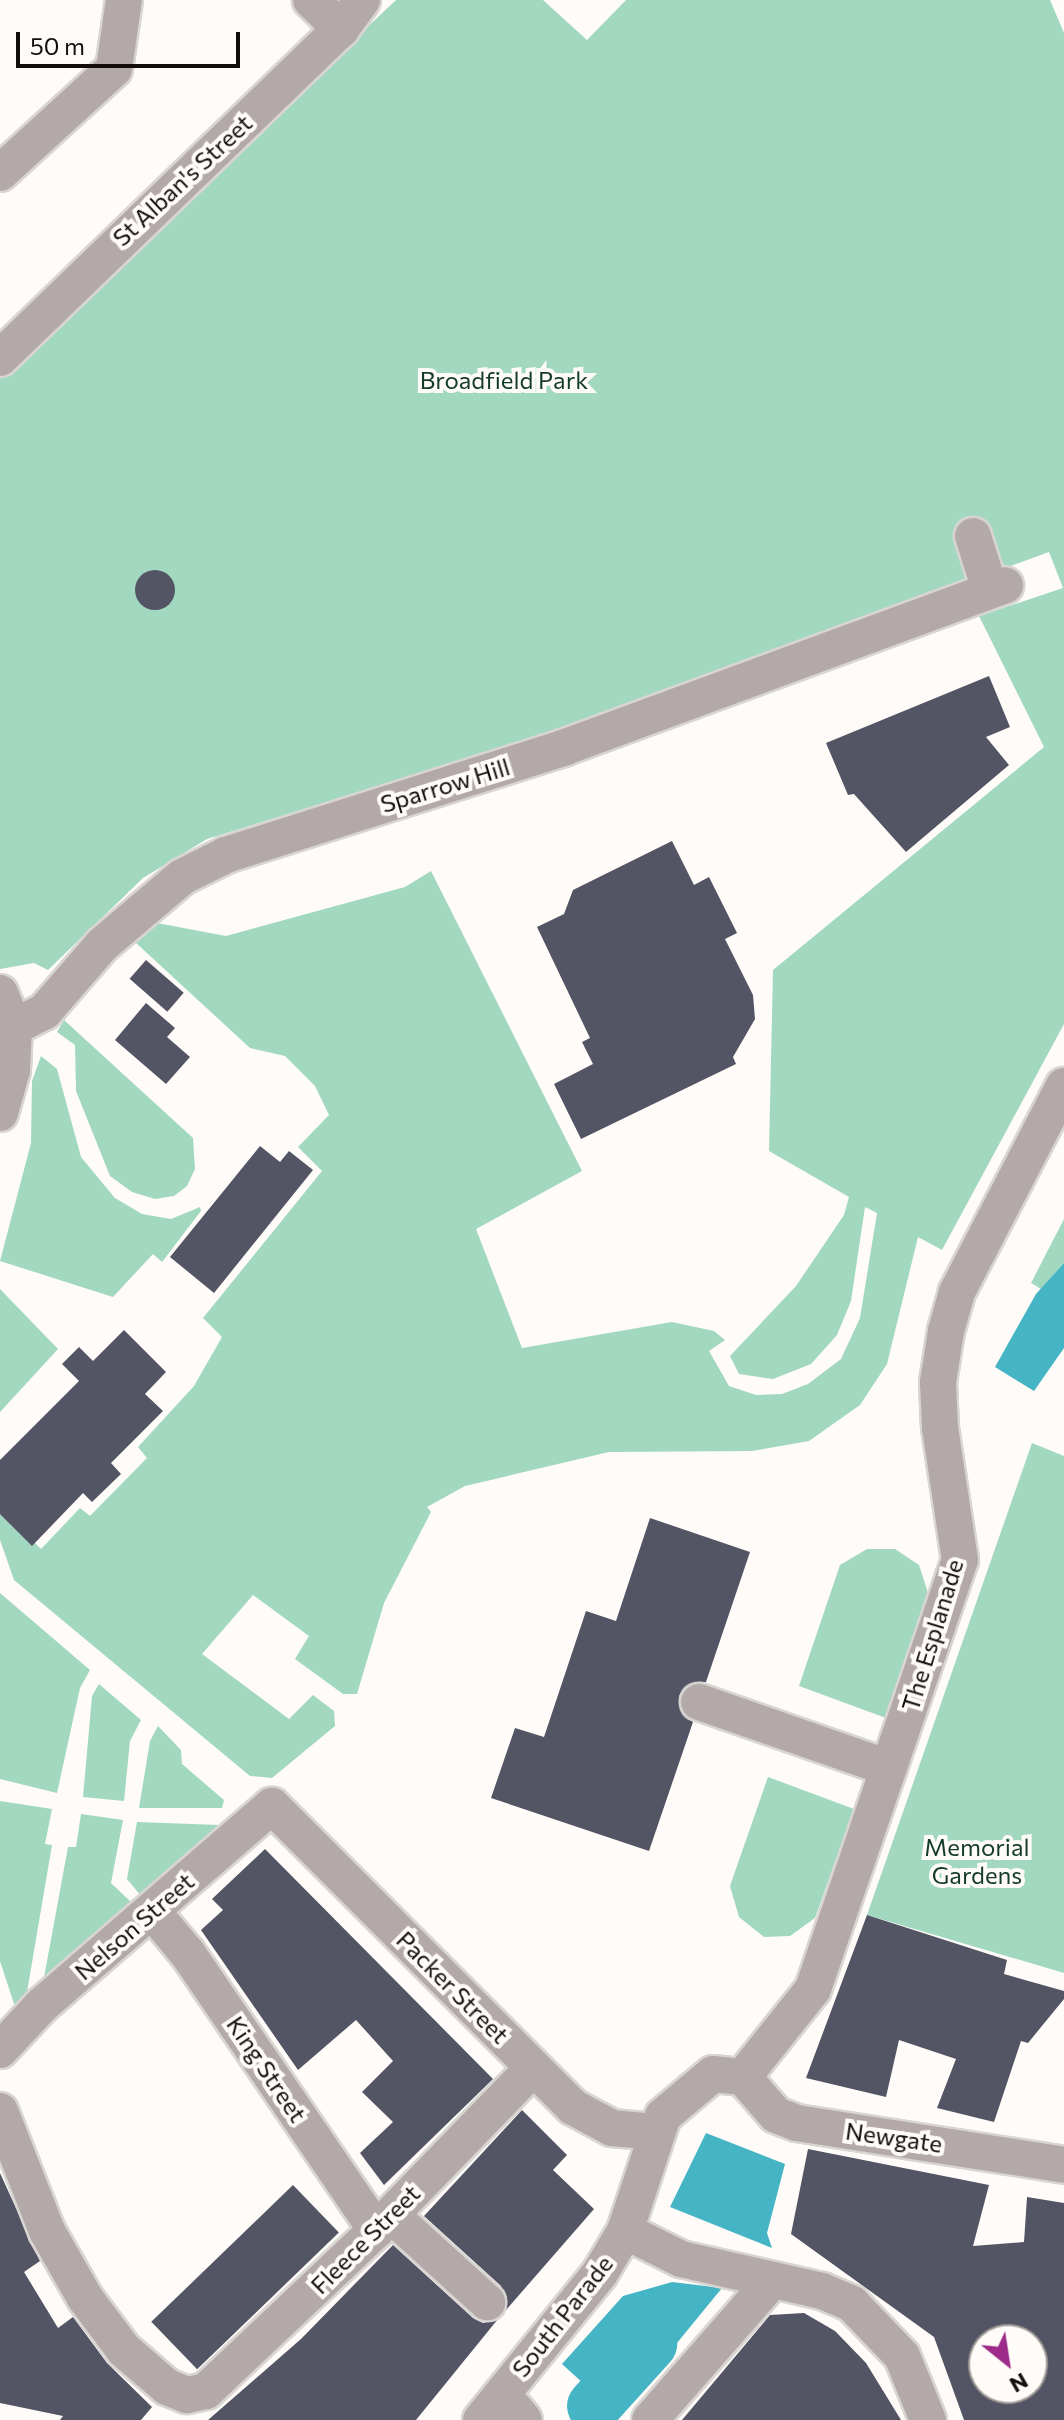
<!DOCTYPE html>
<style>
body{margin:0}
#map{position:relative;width:1064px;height:2420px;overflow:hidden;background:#fefbf8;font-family:Commissioner,sans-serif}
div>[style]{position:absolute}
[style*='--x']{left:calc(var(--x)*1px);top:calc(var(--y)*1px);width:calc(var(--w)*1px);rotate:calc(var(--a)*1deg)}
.green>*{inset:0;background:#a1d8bf}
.water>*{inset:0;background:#45b4c5}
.river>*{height:54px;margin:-27px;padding:0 27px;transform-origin:27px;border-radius:27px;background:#45b4c5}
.building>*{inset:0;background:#535464;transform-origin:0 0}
.round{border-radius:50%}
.roads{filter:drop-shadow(2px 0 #d8d5d2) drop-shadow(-2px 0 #d8d5d2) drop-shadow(0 2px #d8d5d2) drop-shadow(0 -2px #d8d5d2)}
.street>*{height:36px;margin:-18px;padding:0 18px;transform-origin:18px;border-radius:18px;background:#b4a9a9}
span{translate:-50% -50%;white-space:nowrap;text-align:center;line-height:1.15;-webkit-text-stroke:8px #fefbf8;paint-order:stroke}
.street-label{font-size:24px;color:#120d08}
.park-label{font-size:24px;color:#133a2b}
.north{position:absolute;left:968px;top:2324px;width:80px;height:80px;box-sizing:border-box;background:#fefbf8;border:2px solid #a09c98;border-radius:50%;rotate:150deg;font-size:22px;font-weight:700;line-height:32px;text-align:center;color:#120d08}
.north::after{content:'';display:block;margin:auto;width:28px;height:36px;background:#9c2b89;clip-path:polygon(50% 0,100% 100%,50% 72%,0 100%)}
.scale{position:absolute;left:16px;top:32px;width:224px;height:36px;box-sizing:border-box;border:4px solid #120d08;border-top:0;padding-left:10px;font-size:24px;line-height:28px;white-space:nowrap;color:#120d08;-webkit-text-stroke:6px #fefbf8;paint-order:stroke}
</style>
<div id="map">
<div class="green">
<i style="clip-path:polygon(396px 0,543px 0,587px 40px,626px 0,1050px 0,1064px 33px,1064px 1024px,942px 1250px,918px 1237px,887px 1364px,860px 1405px,809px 1441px,752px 1451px,609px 1452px,465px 1486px,427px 1507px,431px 1512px,384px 1603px,357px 1694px,343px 1694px,295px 1659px,309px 1636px,253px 1595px,202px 1654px,289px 1719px,313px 1695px,334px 1711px,335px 1726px,272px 1778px,250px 1776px,14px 1580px,0 1540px,0 1508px,41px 1549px,80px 1508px,90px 1516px,147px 1458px,138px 1447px,194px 1386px,222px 1337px,203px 1318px,322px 1171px,298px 1147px,329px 1115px,315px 1086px,285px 1056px,250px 1048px,135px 942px,157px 923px,226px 936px,405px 887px,431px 871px,582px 1171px,476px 1229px,522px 1348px,672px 1322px,714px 1331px,725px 1340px,709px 1351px,729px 1386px,756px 1395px,782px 1394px,808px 1384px,841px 1359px,860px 1318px,877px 1213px,865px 1207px,851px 1301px,837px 1335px,811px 1364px,773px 1379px,739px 1374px,730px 1356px,796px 1286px,844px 1215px,849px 1197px,769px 1151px,773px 970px,1044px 747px,979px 616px,1063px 588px,1049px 552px,570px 727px,207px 839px,143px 878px,48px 970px,34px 963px,0 969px,0 374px)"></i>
<i style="clip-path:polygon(64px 1020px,193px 1138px,195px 1169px,187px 1186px,174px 1196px,155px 1199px,132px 1192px,110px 1176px,76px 1091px,75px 1045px,57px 1032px)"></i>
<i style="clip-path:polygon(41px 1056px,57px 1069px,81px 1157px,115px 1198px,142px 1214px,171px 1219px,200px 1207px,201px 1211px,162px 1262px,153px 1254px,113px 1297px,0 1261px,31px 1143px,32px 1081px)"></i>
<i style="clip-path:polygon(1064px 1219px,1064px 1263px,1041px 1289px,1031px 1283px)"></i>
<i style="clip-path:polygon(0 1289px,58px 1349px,0 1412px)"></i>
<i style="clip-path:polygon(1032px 1443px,1064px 1456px,1064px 1973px,867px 1915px)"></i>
<i style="clip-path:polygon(867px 1549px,895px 1549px,919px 1565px,929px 1596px,886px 1718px,799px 1686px,840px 1565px)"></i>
<i style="clip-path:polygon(0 1593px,90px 1670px,80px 1688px,57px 1793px,0 1779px)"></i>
<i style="clip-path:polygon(99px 1684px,141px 1720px,130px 1741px,124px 1801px,83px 1797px,92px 1696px)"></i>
<i style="clip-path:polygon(158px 1726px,181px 1750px,182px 1764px,224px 1800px,222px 1808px,139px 1808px,150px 1741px)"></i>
<i style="clip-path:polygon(768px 1777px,854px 1809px,815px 1918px,790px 1936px,764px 1937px,739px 1917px,730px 1886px)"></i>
<i style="clip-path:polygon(0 1801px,52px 1809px,45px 1844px,52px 1845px,26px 1998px,14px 2004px,0 1961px)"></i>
<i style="clip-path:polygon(81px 1814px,123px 1820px,111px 1883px,132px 1903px,43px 1983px,68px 1847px,76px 1847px)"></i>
<i style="clip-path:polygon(137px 1822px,219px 1825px,141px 1896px,127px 1879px)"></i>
</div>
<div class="water">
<i style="clip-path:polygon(1064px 1263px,1064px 1348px,1034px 1391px,995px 1367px,1036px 1294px)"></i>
<i style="clip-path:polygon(706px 2133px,785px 2164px,767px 2233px,772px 2248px,670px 2207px)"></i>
<i style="clip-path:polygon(672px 2282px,722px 2288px,618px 2415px,562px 2364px,623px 2296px)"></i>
</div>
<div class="river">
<i style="--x:594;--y:2406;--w:84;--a:-47.9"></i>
</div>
<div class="building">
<i class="round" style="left:135px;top:570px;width:40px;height:40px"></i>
<i style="clip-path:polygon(989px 676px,1010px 727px,986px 737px,1009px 765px,906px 852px,854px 794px,848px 795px,826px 743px)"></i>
<i style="clip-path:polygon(672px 841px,694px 885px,709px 877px,737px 933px,725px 939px,753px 995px,755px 1019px,733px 1057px,736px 1064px,581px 1139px,554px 1084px,593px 1064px,582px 1042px,590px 1038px,537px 927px,564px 914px,573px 890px)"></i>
<i style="left:146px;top:960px;width:50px;height:25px;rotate:41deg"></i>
<i style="clip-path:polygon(146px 1003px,175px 1028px,167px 1037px,190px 1057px,166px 1084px,115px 1040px)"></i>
<i style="clip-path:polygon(260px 1146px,280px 1162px,289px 1151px,313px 1170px,214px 1293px,170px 1257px)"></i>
<i style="clip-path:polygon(124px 1330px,166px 1372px,145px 1394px,163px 1411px,111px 1463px,121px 1474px,92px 1502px,83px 1493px,32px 1546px,0 1514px,0 1460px,79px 1381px,62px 1364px,79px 1347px,93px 1361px)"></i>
<i style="clip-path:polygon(650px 1518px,750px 1552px,706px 1682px,686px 1686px,679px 1696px,683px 1715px,693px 1722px,649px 1851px,491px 1798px,515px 1728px,544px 1737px,586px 1611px,616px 1621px)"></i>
<i style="clip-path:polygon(265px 1849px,493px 2079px,384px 2185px,360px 2153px,393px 2122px,362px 2092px,393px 2061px,356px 2020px,298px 2070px,201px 1930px,223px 1910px,212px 1899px)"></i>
<i style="clip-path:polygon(867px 1915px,1007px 1960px,1004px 1974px,1064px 1991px,1064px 1999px,1028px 2043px,1021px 2041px,994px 2122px,937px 2108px,956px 2059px,899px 2040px,886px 2097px,806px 2078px)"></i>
<i style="clip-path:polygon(522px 2110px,567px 2155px,553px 2170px,594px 2209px,506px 2310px,501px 2286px,424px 2216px)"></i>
<i style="clip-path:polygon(evenodd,808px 2149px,989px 2185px,973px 2246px,1024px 2242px,1027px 2197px,1064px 2203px,1064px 2420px,964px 2420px,934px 2337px,791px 2234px,808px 2149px,984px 2340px,1032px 2340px,1032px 2388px,984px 2388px,984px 2340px)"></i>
<i style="clip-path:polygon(0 2173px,40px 2261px,24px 2272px,58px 2328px,73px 2317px,107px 2363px,152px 2407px,141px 2420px,60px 2420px,63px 2416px,0 2403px)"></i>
<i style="left:293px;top:2185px;width:66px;height:197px;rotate:46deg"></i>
<i style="clip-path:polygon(393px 2245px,473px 2318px,483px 2323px,498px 2319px,416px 2420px,208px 2420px,301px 2339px)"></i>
<i style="clip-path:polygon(804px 2313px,835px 2331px,866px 2363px,901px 2420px,682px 2420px,770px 2315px)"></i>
</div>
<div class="roads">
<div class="street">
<i style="--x:311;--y:0;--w:42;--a:44"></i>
<i style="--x:0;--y:173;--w:154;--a:-42.4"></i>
<i style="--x:114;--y:69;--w:70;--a:-81.8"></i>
<i style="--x:0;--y:358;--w:474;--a:-44"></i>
<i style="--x:341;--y:29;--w:36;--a:-54"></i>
<i style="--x:973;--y:536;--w:57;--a:72.5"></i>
<i style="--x:0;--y:993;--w:37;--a:68"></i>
<i style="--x:0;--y:1113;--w:45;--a:-74.4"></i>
<i style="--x:12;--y:1070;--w:43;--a:-87.3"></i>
<i style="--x:14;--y:1027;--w:34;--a:-27"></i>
<i style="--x:44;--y:1012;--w:89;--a:-49.1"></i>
<i style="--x:102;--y:945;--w:105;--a:-40.4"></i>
<i style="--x:182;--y:877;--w:49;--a:-26.6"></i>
<i style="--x:226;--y:855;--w:354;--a:-17.6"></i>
<i style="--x:563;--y:748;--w:471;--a:-20.2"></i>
<i style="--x:699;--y:1702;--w:201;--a:19.2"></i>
<i style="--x:152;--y:1911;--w:56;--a:50.1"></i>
<i style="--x:188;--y:1954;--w:334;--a:55.7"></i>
<i style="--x:0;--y:2050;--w:62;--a:-47"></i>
<i style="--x:42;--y:2005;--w:304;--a:-40.9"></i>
<i style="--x:272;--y:1806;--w:426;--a:45"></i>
<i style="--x:573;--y:2107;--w:44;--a:28.3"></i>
<i style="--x:612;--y:2128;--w:42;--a:5.4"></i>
<i style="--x:743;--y:2077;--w:112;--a:-51.5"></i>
<i style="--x:813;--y:1989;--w:453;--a:-71.1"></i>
<i style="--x:960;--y:1560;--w:134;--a:-98.6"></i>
<i style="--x:940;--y:1428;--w:46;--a:-92.5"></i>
<i style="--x:938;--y:1382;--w:52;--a:-81.1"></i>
<i style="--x:946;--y:1331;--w:41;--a:-74.2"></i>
<i style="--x:957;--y:1292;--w:232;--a:-62.6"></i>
<i style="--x:743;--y:2077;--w:50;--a:49"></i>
<i style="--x:776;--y:2115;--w:22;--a:21"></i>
<i style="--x:797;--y:2123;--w:270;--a:8.9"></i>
<i style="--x:0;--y:2111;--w:129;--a:68.6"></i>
<i style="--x:47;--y:2231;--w:77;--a:60.4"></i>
<i style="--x:85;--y:2298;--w:65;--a:53.1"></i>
<i style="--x:124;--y:2350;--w:57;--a:40.7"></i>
<i style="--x:167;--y:2387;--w:22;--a:22"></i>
<i style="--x:187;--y:2395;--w:19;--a:-12"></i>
<i style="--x:206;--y:2391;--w:234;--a:-43.4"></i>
<i style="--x:376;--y:2230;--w:226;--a:-45.9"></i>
<i style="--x:391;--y:2215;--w:130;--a:42.2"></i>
<i style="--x:625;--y:2231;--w:63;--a:26.6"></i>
<i style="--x:681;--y:2259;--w:145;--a:12.8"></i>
<i style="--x:822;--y:2291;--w:33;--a:23"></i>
<i style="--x:852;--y:2304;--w:72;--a:46.1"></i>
<i style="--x:902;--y:2356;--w:69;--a:67.9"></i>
<i style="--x:515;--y:2409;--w:14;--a:51"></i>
<i style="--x:481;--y:2420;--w:189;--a:-51"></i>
<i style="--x:600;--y:2273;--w:49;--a:-59.2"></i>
<i style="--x:625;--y:2231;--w:121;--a:-71.7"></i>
<i style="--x:663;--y:2116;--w:65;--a:-40"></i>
<i style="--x:713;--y:2074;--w:30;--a:6"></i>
<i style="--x:650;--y:2420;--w:173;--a:-48.8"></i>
</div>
</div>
<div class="street-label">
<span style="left:182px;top:180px;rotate:-43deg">St Alban's Street</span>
<span style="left:445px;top:785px;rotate:-17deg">Sparrow Hill</span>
<span style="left:932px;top:1635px;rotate:-73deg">The Esplanade</span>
<span style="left:134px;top:1926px;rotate:-41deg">Nelson Street</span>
<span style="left:453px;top:1987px;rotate:45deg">Packer Street</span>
<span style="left:267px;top:2069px;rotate:56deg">King Street</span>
<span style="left:894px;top:2137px;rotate:8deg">Newgate</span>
<span style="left:365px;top:2239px;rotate:-45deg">Fleece Street</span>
<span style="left:562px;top:2316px;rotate:-52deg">South Parade</span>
</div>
<div class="park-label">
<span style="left:504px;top:380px">Broadfield Park</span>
<span style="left:977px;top:1861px">Memorial<br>Gardens</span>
</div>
<div class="north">N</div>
<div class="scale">50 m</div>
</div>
